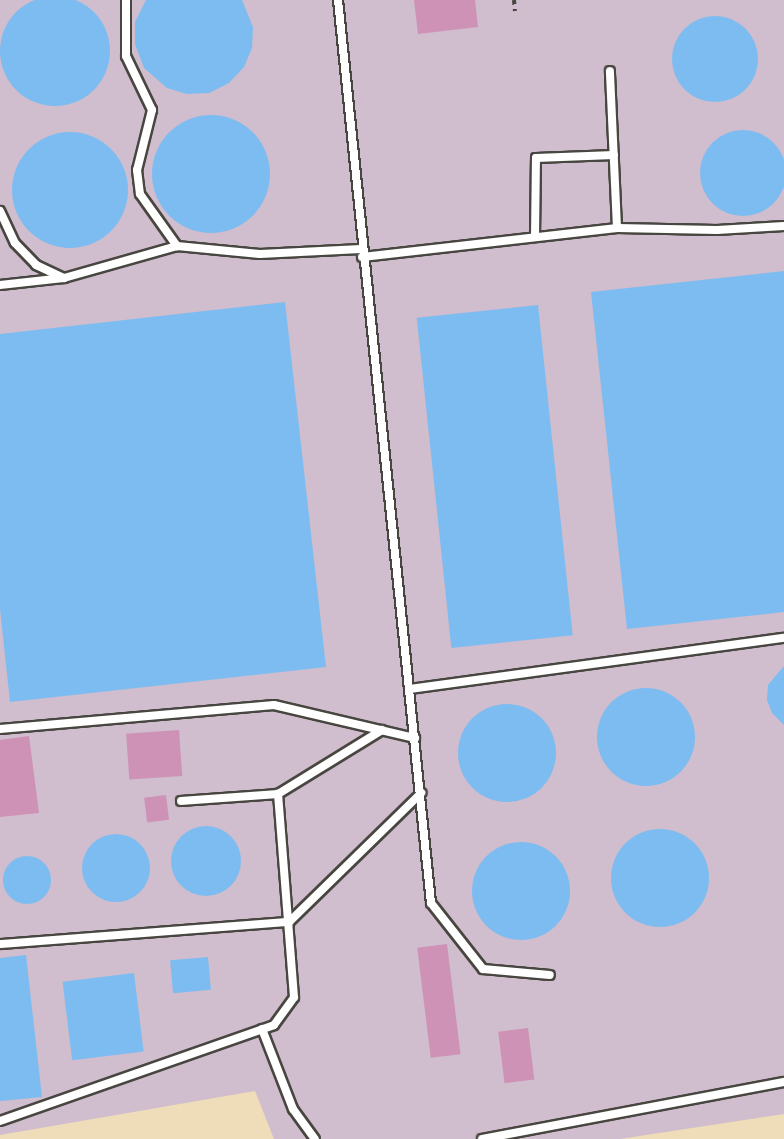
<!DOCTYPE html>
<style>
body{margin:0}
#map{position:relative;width:784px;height:1139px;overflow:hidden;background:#efdcb9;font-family:"Balsamiq Sans",sans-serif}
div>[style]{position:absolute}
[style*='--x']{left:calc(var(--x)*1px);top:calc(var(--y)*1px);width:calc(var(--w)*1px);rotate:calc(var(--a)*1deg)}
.industrial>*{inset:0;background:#d0bdcd}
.water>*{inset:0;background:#7dbcf1;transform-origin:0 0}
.round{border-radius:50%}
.building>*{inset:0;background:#ce92b7;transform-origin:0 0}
.path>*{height:4px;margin-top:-2px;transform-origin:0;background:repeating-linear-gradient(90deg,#484640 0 4.5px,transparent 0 9px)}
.roads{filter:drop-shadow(2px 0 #484640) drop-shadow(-2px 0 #484640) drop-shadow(0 2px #484640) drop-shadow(0 -2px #484640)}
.service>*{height:8px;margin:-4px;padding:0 4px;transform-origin:4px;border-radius:4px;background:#fff}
span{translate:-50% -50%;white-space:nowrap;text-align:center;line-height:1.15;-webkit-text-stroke:4.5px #fcf5e5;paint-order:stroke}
</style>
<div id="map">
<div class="industrial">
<i style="clip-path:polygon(0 0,784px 0,784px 1114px,620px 1139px,274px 1139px,255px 1091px,0 1135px)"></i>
</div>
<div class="water">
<i class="round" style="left:0;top:-4px;width:110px;height:110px"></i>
<i style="clip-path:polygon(146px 0,242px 0,253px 27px,252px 48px,244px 67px,229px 83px,209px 93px,187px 94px,167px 88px,144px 68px,135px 44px,135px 22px)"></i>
<i class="round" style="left:672px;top:16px;width:86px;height:86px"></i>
<i class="round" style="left:152px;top:115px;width:118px;height:118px"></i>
<i class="round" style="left:700px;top:130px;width:86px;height:86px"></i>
<i class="round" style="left:12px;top:132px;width:116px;height:116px"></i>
<i style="clip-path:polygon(784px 271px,784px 612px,627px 629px,591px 292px)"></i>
<i style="clip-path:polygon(285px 302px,326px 667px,10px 702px,0 609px,0 334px)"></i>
<i style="left:538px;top:305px;width:332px;height:122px;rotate:84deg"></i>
<i style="clip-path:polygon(784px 666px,784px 725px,772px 713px,767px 700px,768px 685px)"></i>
<i class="round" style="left:597px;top:688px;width:98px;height:98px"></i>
<i class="round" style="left:458px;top:704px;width:98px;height:98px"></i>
<i class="round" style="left:171px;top:826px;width:70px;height:70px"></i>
<i class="round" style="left:611px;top:829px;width:98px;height:98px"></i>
<i class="round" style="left:82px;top:834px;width:68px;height:68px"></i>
<i class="round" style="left:472px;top:842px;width:98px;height:98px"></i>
<i class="round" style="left:3px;top:856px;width:48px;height:48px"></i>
<i style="clip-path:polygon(26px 955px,42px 1097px,0 1101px,0 958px)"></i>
<i style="left:208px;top:957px;width:33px;height:38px;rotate:85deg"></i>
<i style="left:134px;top:973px;width:79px;height:72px;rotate:83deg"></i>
</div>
<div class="building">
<i style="clip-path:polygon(414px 0,475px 0,478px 27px,418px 34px)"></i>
<i style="left:179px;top:730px;width:46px;height:53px;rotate:86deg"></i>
<i style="clip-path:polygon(29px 736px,39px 813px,0 817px,0 740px)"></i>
<i style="left:166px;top:795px;width:25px;height:22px;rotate:83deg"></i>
<i style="left:447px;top:944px;width:111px;height:30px;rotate:83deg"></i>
<i style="left:528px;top:1028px;width:52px;height:30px;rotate:83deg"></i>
</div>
<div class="path">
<i style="--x:514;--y:0;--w:11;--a:85"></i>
</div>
<div class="roads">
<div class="service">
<i style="--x:126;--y:0;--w:56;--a:90"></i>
<i style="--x:126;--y:56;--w:60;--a:64.3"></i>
<i style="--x:152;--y:110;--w:62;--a:104"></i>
<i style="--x:137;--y:170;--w:24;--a:83"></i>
<i style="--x:140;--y:194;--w:64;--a:54.6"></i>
<i style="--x:177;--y:246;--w:83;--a:5.5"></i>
<i style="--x:260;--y:254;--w:101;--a:-2.8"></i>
<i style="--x:338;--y:0;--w:908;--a:84.12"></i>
<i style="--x:431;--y:903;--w:84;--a:51.8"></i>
<i style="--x:483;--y:969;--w:67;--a:5.1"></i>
<i style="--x:0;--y:211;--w:35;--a:65"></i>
<i style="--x:15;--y:243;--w:30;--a:46"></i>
<i style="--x:36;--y:265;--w:31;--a:25"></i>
<i style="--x:64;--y:278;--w:117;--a:-15.8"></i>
<i style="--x:617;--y:228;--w:100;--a:1.1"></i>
<i style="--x:717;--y:230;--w:67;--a:-3.4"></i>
<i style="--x:535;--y:237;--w:79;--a:-89.3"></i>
<i style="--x:536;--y:158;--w:78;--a:-2.2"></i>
<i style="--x:362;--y:257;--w:257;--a:-6.5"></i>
<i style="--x:617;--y:228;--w:157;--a:-92.6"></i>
<i style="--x:0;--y:285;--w:64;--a:-6.2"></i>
<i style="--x:410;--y:689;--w:377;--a:-7.8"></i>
<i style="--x:0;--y:729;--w:275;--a:-5"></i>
<i style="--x:274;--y:705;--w:145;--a:13.2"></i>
<i style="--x:181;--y:801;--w:97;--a:-4.1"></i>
<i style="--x:0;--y:944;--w:290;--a:-4.4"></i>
<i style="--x:289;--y:922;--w:185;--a:-44.3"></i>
<i style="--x:262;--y:1029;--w:86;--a:68.8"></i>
<i style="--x:293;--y:1109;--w:37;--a:54"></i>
<i style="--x:0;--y:1121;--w:290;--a:-19.3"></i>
<i style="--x:274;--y:1025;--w:34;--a:-54"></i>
<i style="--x:294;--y:997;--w:204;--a:-94.5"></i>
<i style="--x:278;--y:794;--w:122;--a:-31.6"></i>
<i style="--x:482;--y:1139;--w:307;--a:-10.7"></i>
</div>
</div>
</div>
